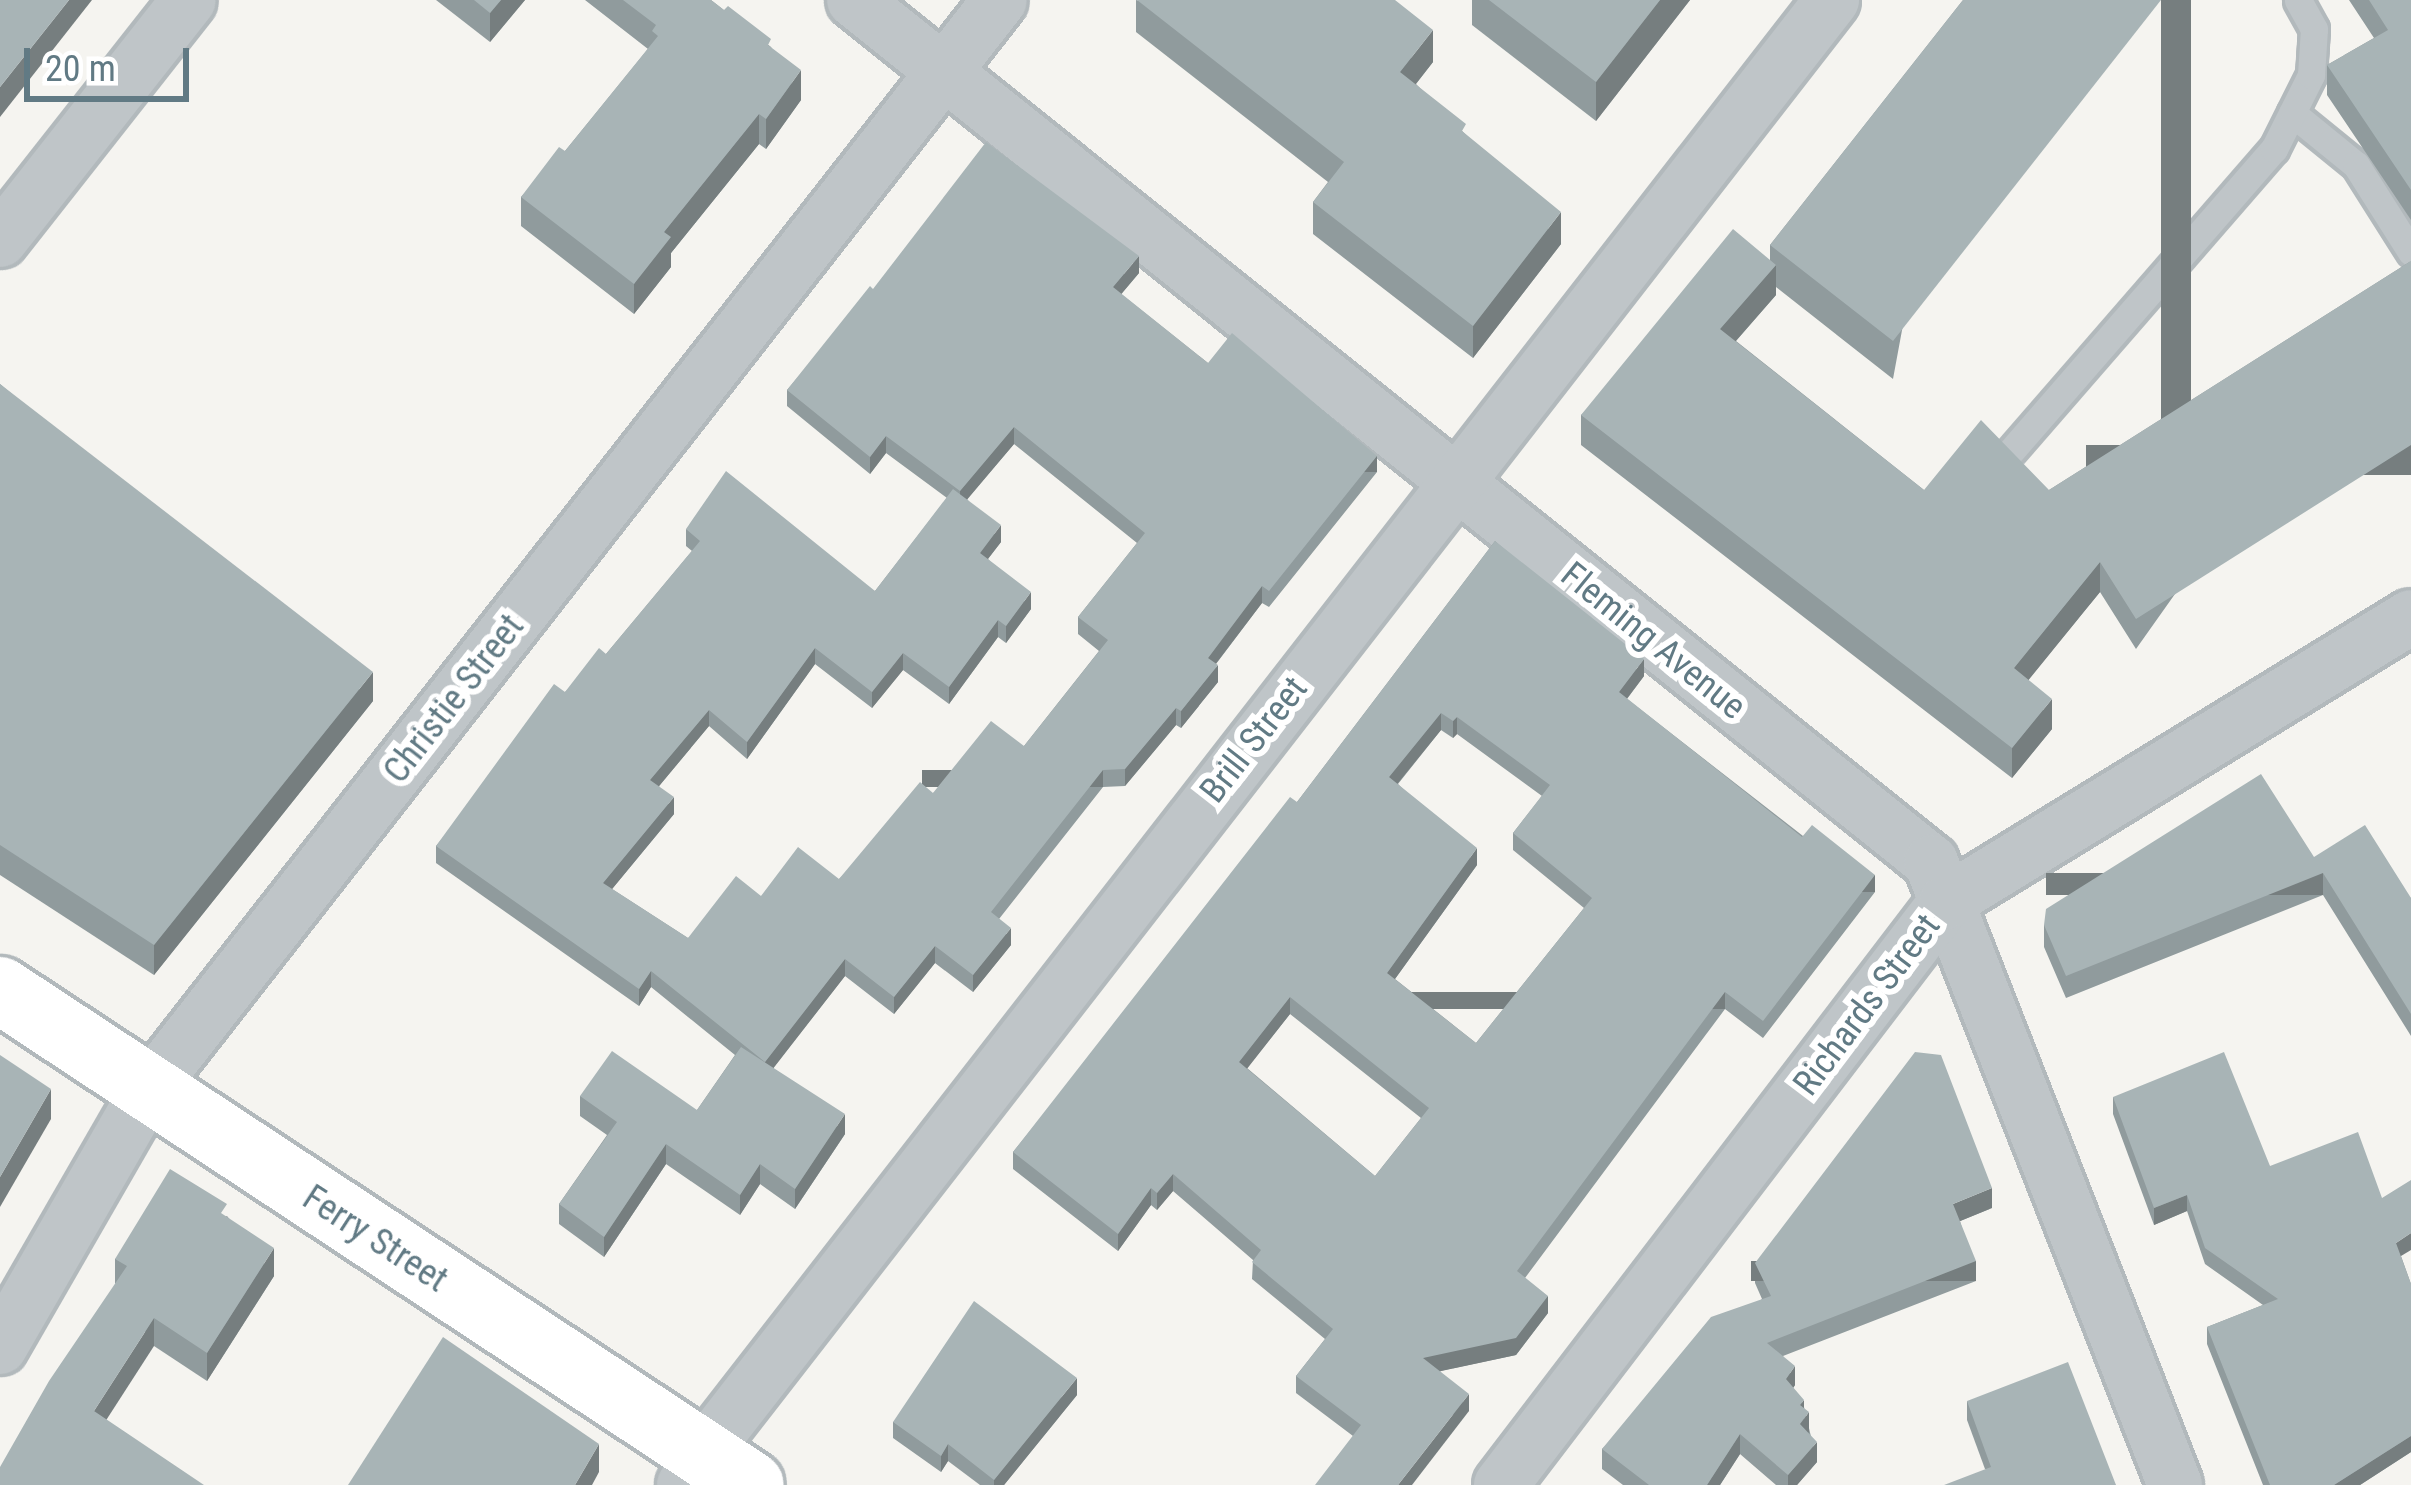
<!DOCTYPE html>
<style>
body{margin:0}
#map{position:relative;width:2411px;height:1485px;overflow:hidden;background:#f5f4f0;font-family:"Roboto Condensed",sans-serif}
div>[style]{position:absolute}
[style*='--x']{left:calc(var(--x)*1px);top:calc(var(--y)*1px);width:calc(var(--w)*1px);rotate:calc(var(--a)*1deg)}
.roads{filter:drop-shadow(3px 0 #b2b9bc) drop-shadow(-3px 0 #b2b9bc) drop-shadow(0 3px #b2b9bc) drop-shadow(0 -3px #b2b9bc)}
.lane>*{height:27px;margin:-13.5px;padding:0 13.5px;transform-origin:13.5px;border-radius:13.5px;background:#bfc5c8}
.street>*{height:54px;margin:-27px;padding:0 27px;transform-origin:27px;border-radius:27px;background:#bfc5c8}
.primary>*{height:66px;margin:-33px;padding:0 33px;transform-origin:33px;border-radius:33px;background:#fff}
.wall>*{inset:0;background:#909b9d}
.shaded-wall>*{inset:0;background:#767e7f;transform-origin:0 0}
.building>*{inset:0;background:#a8b4b6}
span{translate:-50% -50%;white-space:nowrap;text-align:center;line-height:1.15;-webkit-text-stroke:12px #fff;paint-order:stroke}
.street-label{font-size:36px;color:#617a84}
.scale{position:absolute;left:24px;top:48px;width:165px;height:54px;box-sizing:border-box;border:6px solid #617a84;border-top:0;padding-left:15px;font-size:36px;line-height:42px;white-space:nowrap;color:#617a84;-webkit-text-stroke:9px #fff;paint-order:stroke}
</style>
<div id="map">
<div class="roads">
<div class="lane">
<i style="--x:2292;--y:113;--w:82;--a:39.1"></i>
<i style="--x:2356;--y:165;--w:103;--a:57.7"></i>
<i style="--x:2012;--y:450;--w:399;--a:-49"></i>
<i style="--x:2274;--y:149;--w:83;--a:-63.4"></i>
<i style="--x:2311;--y:75;--w:46;--a:-86.3"></i>
<i style="--x:2314;--y:29;--w:33;--a:-119"></i>
</div>
<div class="street">
<i style="--x:854;--y:0;--w:1379;--a:38.67"></i>
<i style="--x:1931;--y:862;--w:669;--a:68.61"></i>
<i style="--x:0;--y:240;--w:305;--a:-51.8"></i>
<i style="--x:0;--y:1347;--w:297;--a:-60.1"></i>
<i style="--x:148;--y:1090;--w:1383;--a:-51.99"></i>
<i style="--x:684;--y:1485;--w:37;--a:-59"></i>
<i style="--x:703;--y:1453;--w:1840;--a:-52.15"></i>
<i style="--x:1501;--y:1485;--w:733;--a:-52.65"></i>
<i style="--x:1946;--y:902;--w:545;--a:-31.5"></i>
</div>
<div class="primary">
<i style="--x:0;--y:990;--w:899;--a:33.39"></i>
</div>
</div>
<div class="wall">
<i style="clip-path:polygon(436px 0,525px 0,490px 42px)"></i>
<i style="clip-path:polygon(585px 0,711px 0,771px 47px,801px 100px,766px 149px,759px 144px,671px 253px,671px 267px,634px 314px,521px 226px,521px 197px,565px 151px,648px 49px)"></i>
<i style="clip-path:polygon(1136px 0,1433px 62px,1416px 84px,1466px 135px,1561px 244px,1473px 358px,1313px 234px,1313px 202px,1328px 182px,1136px 32px)"></i>
<i style="clip-path:polygon(1472px 0,1690px 0,1596px 121px,1472px 25px)"></i>
<i style="clip-path:polygon(1963px 0,1893px 379px,1776px 287px,1776px 295px,1736px 341px,1924px 490px,2049px 490px,2411px 261px,2136px 649px,2100px 592px,2028px 680px,2052px 729px,2012px 778px,1581px 445px,1581px 415px,1770px 260px,1770px 245px)"></i>
<i style="clip-path:polygon(2349px 0,2411px 0,2411px 220px,2327px 95px,2327px 65px,2374px 38px)"></i>
<i style="clip-path:polygon(evenodd,1139px 273px,1121px 294px,1208px 363px,1377px 472px,1269px 607px,1262px 603px,1216px 664px,1218px 682px,1181px 728px,1176px 725px,1125px 786px,1103px 787px,999px 919px,1011px 945px,973px 992px,935px 963px,894px 1014px,845px 976px,773px 1068px,845px 1134px,795px 1209px,760px 1184px,740px 1215px,666px 1164px,604px 1257px,559px 1224px,559px 1204px,607px 1135px,580px 1116px,580px 1096px,697px 1110px,735px 1055px,651px 987px,639px 1006px,436px 863px,436px 846px,565px 692px,606px 654px,692px 551px,686px 546px,686px 529px,875px 591px,947px 498px,886px 453px,870px 474px,787px 406px,787px 390px,873px 289px,1139px 273px,1014px 444px,1137px 543px,1078px 617px,1078px 634px,1099px 651px,1024px 746px,933px 793px,839px 879px,761px 896px,688px 938px,612px 889px,674px 814px,659px 786px,709px 726px,747px 759px,815px 664px,872px 708px,903px 670px,949px 704px,998px 637px,1006px 643px,1031px 609px,988px 559px,1001px 542px,967px 499px,1014px 444px)"></i>
<i style="clip-path:polygon(0 384px,373px 701px,154px 975px,0 875px)"></i>
<i style="clip-path:polygon(evenodd,1495px 541px,1644px 676px,1627px 699px,1875px 892px,1763px 1038px,1725px 1009px,1525px 1278px,1548px 1313px,1516px 1355px,1440px 1371px,1469px 1411px,1353px 1436px,1296px 1393px,1296px 1376px,1325px 1339px,1252px 1279px,1253px 1260px,1173px 1191px,1157px 1210px,1151px 1205px,1118px 1251px,1013px 1169px,1013px 1152px,1297px 802px,1495px 541px,1441px 730px,1453px 738px,1457px 734px,1542px 796px,1513px 833px,1513px 850px,1584px 908px,1476px 1043px,1395px 979px,1477px 865px,1398px 784px,1441px 730px,1495px 541px,1290px 1014px,1421px 1118px,1375px 1176px,1247px 1068px,1290px 1014px)"></i>
<i style="clip-path:polygon(2314px 857px,2411px 898px,2411px 1036px,2323px 895px,2066px 998px,2044px 947px,2044px 925px)"></i>
<i style="clip-path:polygon(2113px 1097px,2270px 1166px,2401px 1256px,2411px 1284px,2411px 1452px,2360px 1485px,2263px 1485px,2207px 1344px,2207px 1327px,2263px 1305px,2205px 1264px,2187px 1211px,2154px 1225px,2113px 1114px)"></i>
<i style="clip-path:polygon(1992px 1208px,1960px 1221px,1976px 1281px,1783px 1356px,1795px 1385px,1793px 1388px,1804px 1407px,1817px 1462px,1797px 1485px,1776px 1485px,1740px 1454px,1720px 1485px,1623px 1485px,1602px 1469px,1602px 1449px,1762px 1299px,1755px 1283px,1755px 1263px)"></i>
<i style="clip-path:polygon(227px 1216px,274px 1276px,207px 1381px,154px 1346px,115px 1283px,115px 1259px)"></i>
<i style="clip-path:polygon(1077px 1395px,1004px 1485px,980px 1485px,948px 1461px,941px 1472px,893px 1438px,893px 1422px)"></i>
<i style="clip-path:polygon(1967px 1401px,2116px 1485px,1985px 1469px,1967px 1420px)"></i>
</div>
<div class="shaded-wall">
<i style="clip-path:polygon(69px 0,92px 0,0 117px,0 87px)"></i>
<i style="clip-path:polygon(501px 0,525px 0,490px 42px,490px 13px)"></i>
<i style="clip-path:polygon(1660px 0,1690px 0,1596px 121px,1596px 82px)"></i>
<i style="left:2161px;top:0;width:30px;height:434px"></i>
<i style="clip-path:polygon(1433px 30px,1433px 62px,1400px 104px,1400px 72px)"></i>
<i style="clip-path:polygon(801px 70px,801px 100px,766px 149px,766px 119px)"></i>
<i style="clip-path:polygon(759px 114px,759px 144px,671px 253px,671px 267px,634px 314px,634px 284px,664px 232px)"></i>
<i style="clip-path:polygon(1561px 212px,1561px 244px,1473px 358px,1473px 326px)"></i>
<i style="clip-path:polygon(1139px 256px,1139px 273px,1113px 304px,1113px 287px)"></i>
<i style="clip-path:polygon(1776px 265px,1776px 295px,1720px 359px,1720px 329px)"></i>
<i style="clip-path:polygon(1014px 427px,1014px 444px,960px 508px,960px 491px)"></i>
<i style="clip-path:polygon(886px 436px,886px 453px,870px 474px,870px 457px)"></i>
<i style="left:2411px;top:445px;width:30px;height:325px;rotate:90deg"></i>
<i style="left:1377px;top:456px;width:16px;height:173px;rotate:90deg"></i>
<i style="clip-path:polygon(1001px 525px,1001px 542px,980px 569px,980px 553px)"></i>
<i style="clip-path:polygon(2100px 562px,2100px 592px,2014px 698px,2014px 668px)"></i>
<i style="clip-path:polygon(1262px 586px,1262px 603px,1208px 674px,1208px 658px)"></i>
<i style="clip-path:polygon(1031px 592px,1031px 609px,1006px 643px,1006px 626px)"></i>
<i style="clip-path:polygon(998px 620px,998px 637px,949px 704px,949px 687px)"></i>
<i style="clip-path:polygon(815px 648px,815px 664px,747px 759px,747px 742px)"></i>
<i style="clip-path:polygon(903px 653px,903px 670px,872px 708px,872px 692px)"></i>
<i style="clip-path:polygon(1644px 659px,1644px 676px,1619px 709px,1619px 692px)"></i>
<i style="clip-path:polygon(1218px 665px,1218px 682px,1181px 728px,1181px 711px)"></i>
<i style="clip-path:polygon(373px 672px,373px 701px,154px 975px,154px 945px)"></i>
<i style="clip-path:polygon(2052px 699px,2052px 729px,2012px 778px,2012px 748px)"></i>
<i style="clip-path:polygon(1176px 708px,1176px 725px,1125px 786px,1125px 769px)"></i>
<i style="clip-path:polygon(709px 710px,709px 726px,650px 797px,650px 780px)"></i>
<i style="clip-path:polygon(1441px 713px,1441px 730px,1389px 794px,1389px 777px)"></i>
<i style="clip-path:polygon(1457px 717px,1457px 734px,1453px 738px,1453px 721px)"></i>
<i style="left:1103px;top:770px;width:17px;height:181px;rotate:90deg"></i>
<i style="clip-path:polygon(674px 797px,674px 814px,603px 900px,603px 883px)"></i>
<i style="clip-path:polygon(1477px 848px,1477px 865px,1387px 990px,1387px 973px)"></i>
<i style="left:2323px;top:873px;width:22px;height:277px;rotate:90deg"></i>
<i style="left:1875px;top:875px;width:17px;height:184px;rotate:90deg"></i>
<i style="clip-path:polygon(1011px 928px,1011px 945px,973px 992px,973px 975px)"></i>
<i style="clip-path:polygon(935px 946px,935px 963px,894px 1014px,894px 997px)"></i>
<i style="clip-path:polygon(845px 959px,845px 976px,765px 1079px,765px 1062px)"></i>
<i style="clip-path:polygon(651px 971px,651px 987px,639px 1006px,639px 989px)"></i>
<i style="left:1725px;top:992px;width:17px;height:348px;rotate:90deg"></i>
<i style="clip-path:polygon(1290px 997px,1290px 1014px,1239px 1079px,1239px 1062px)"></i>
<i style="clip-path:polygon(51px 1089px,51px 1119px,0 1207px,0 1177px)"></i>
<i style="clip-path:polygon(845px 1114px,845px 1134px,795px 1209px,795px 1189px)"></i>
<i style="clip-path:polygon(666px 1144px,666px 1164px,604px 1257px,604px 1237px)"></i>
<i style="clip-path:polygon(760px 1164px,760px 1184px,740px 1215px,740px 1195px)"></i>
<i style="clip-path:polygon(1173px 1174px,1173px 1191px,1157px 1210px,1157px 1193px)"></i>
<i style="clip-path:polygon(1151px 1188px,1151px 1205px,1118px 1251px,1118px 1234px)"></i>
<i style="clip-path:polygon(1992px 1188px,1992px 1208px,1953px 1224px,1953px 1204px)"></i>
<i style="clip-path:polygon(2187px 1195px,2187px 1211px,2154px 1225px,2154px 1208px)"></i>
<i style="clip-path:polygon(2411px 1233px,2411px 1250px,2396px 1259px,2396px 1243px)"></i>
<i style="clip-path:polygon(274px 1248px,274px 1276px,207px 1381px,207px 1353px)"></i>
<i style="left:1976px;top:1261px;width:20px;height:225px;rotate:90deg"></i>
<i style="clip-path:polygon(1548px 1296px,1548px 1313px,1516px 1355px,1423px 1375px,1423px 1358px)"></i>
<i style="clip-path:polygon(154px 1318px,154px 1346px,94px 1439px,94px 1411px)"></i>
<i style="clip-path:polygon(1795px 1366px,1795px 1385px,1786px 1399px,1786px 1379px)"></i>
<i style="clip-path:polygon(1077px 1378px,1077px 1395px,1004px 1485px,994px 1485px,994px 1480px)"></i>
<i style="clip-path:polygon(1469px 1394px,1469px 1411px,1412px 1485px,1398px 1485px)"></i>
<i style="clip-path:polygon(1804px 1400px,1804px 1419px,1809px 1412px,1809px 1432px,1800px 1444px,1800px 1405px)"></i>
<i style="clip-path:polygon(1740px 1434px,1740px 1454px,1720px 1485px,1707px 1485px)"></i>
<i style="clip-path:polygon(2411px 1436px,2411px 1452px,2360px 1485px,2334px 1485px)"></i>
<i style="clip-path:polygon(1817px 1442px,1817px 1462px,1797px 1485px,1788px 1485px,1788px 1475px)"></i>
<i style="clip-path:polygon(599px 1444px,599px 1472px,592px 1485px,575px 1485px)"></i>
<i style="clip-path:polygon(948px 1444px,948px 1461px,941px 1472px,941px 1456px)"></i>
</div>
<div class="building">
<i style="clip-path:polygon(0 0,69px 0,0 87px)"></i>
<i style="clip-path:polygon(474px 0,501px 0,490px 13px)"></i>
<i style="clip-path:polygon(623px 0,711px 0,724px 10px,728px 6px,771px 39px,768px 45px,801px 70px,766px 119px,759px 114px,664px 232px,671px 237px,634px 284px,521px 197px,559px 147px,565px 151px,658px 36px,652px 31px,656px 25px)"></i>
<i style="clip-path:polygon(1137px 0,1395px 0,1433px 30px,1400px 72px,1466px 124px,1462px 131px,1561px 212px,1473px 326px,1313px 202px,1344px 162px)"></i>
<i style="clip-path:polygon(1489px 0,1660px 0,1596px 82px)"></i>
<i style="clip-path:polygon(1963px 0,2161px 0,1893px 341px,1770px 245px)"></i>
<i style="clip-path:polygon(2369px 0,2411px 0,2411px 190px,2327px 65px,2388px 30px)"></i>
<i style="clip-path:polygon(986px 142px,1139px 256px,1113px 287px,1208px 363px,1232px 333px,1377px 456px,1269px 591px,1262px 586px,1208px 658px,1218px 665px,1181px 711px,1176px 708px,1125px 769px,1103px 770px,991px 912px,1011px 928px,973px 975px,935px 946px,894px 997px,845px 959px,765px 1062px,651px 971px,639px 989px,436px 846px,554px 684px,565px 692px,599px 648px,606px 654px,700px 541px,686px 529px,726px 471px,875px 591px,953px 489px,1001px 525px,980px 553px,1031px 592px,1006px 626px,998px 620px,949px 687px,903px 653px,872px 692px,815px 648px,747px 742px,709px 710px,650px 780px,674px 797px,603px 883px,688px 938px,736px 876px,761px 896px,798px 847px,839px 879px,920px 782px,933px 793px,991px 721px,1024px 746px,1108px 640px,1078px 617px,1145px 533px,1014px 427px,960px 491px,886px 436px,870px 457px,787px 390px,870px 286px,873px 289px)"></i>
<i style="clip-path:polygon(1733px 229px,1776px 265px,1720px 329px,1924px 490px,1981px 420px,2049px 490px,2411px 261px,2411px 445px,2136px 619px,2100px 562px,2014px 668px,2052px 699px,2012px 748px,1581px 415px)"></i>
<i style="clip-path:polygon(0 384px,373px 672px,154px 945px,0 845px)"></i>
<i style="clip-path:polygon(evenodd,1495px 541px,1644px 659px,1619px 692px,1802px 837px,1812px 825px,1875px 875px,1763px 1021px,1725px 992px,1517px 1271px,1548px 1296px,1516px 1338px,1423px 1358px,1469px 1394px,1398px 1485px,1315px 1485px,1361px 1425px,1296px 1376px,1333px 1329px,1252px 1262px,1261px 1250px,1173px 1174px,1157px 1193px,1151px 1188px,1118px 1234px,1013px 1152px,1290px 797px,1297px 802px,1495px 541px,1441px 713px,1453px 721px,1457px 717px,1550px 785px,1513px 833px,1592px 898px,1476px 1043px,1387px 973px,1477px 848px,1389px 777px,1441px 713px,1495px 541px,1290px 997px,1429px 1108px,1375px 1176px,1239px 1062px,1290px 997px)"></i>
<i style="clip-path:polygon(2261px 774px,2314px 857px,2365px 825px,2411px 898px,2411px 1014px,2323px 873px,2066px 976px,2044px 925px,2046px 909px)"></i>
<i style="clip-path:polygon(741px 1047px,845px 1114px,795px 1189px,760px 1164px,740px 1195px,666px 1144px,604px 1237px,559px 1204px,617px 1122px,580px 1096px,612px 1051px,697px 1110px)"></i>
<i style="clip-path:polygon(1915px 1052px,1941px 1055px,1992px 1188px,1953px 1204px,1976px 1261px,1767px 1343px,1795px 1366px,1786px 1379px,1804px 1400px,1800px 1405px,1809px 1412px,1800px 1424px,1817px 1442px,1788px 1475px,1740px 1434px,1707px 1485px,1649px 1485px,1602px 1449px,1711px 1317px,1771px 1296px,1755px 1263px)"></i>
<i style="clip-path:polygon(2224px 1052px,2270px 1166px,2358px 1132px,2382px 1198px,2411px 1180px,2411px 1233px,2396px 1243px,2411px 1284px,2411px 1436px,2334px 1485px,2270px 1485px,2207px 1327px,2278px 1299px,2205px 1248px,2187px 1195px,2154px 1208px,2113px 1097px)"></i>
<i style="clip-path:polygon(0 1055px,51px 1089px,0 1177px)"></i>
<i style="clip-path:polygon(170px 1169px,227px 1204px,221px 1213px,274px 1248px,207px 1353px,154px 1318px,94px 1411px,204px 1485px,0 1485px,0 1467px,49px 1381px,127px 1266px,115px 1259px)"></i>
<i style="clip-path:polygon(974px 1301px,1077px 1378px,994px 1480px,948px 1444px,941px 1456px,893px 1422px)"></i>
<i style="clip-path:polygon(443px 1337px,599px 1444px,575px 1485px,348px 1485px)"></i>
<i style="clip-path:polygon(2068px 1362px,2116px 1485px,1944px 1485px,1991px 1467px,1967px 1401px)"></i>
</div>
<div class="street-label">
<span style="left:1653px;top:641px;rotate:39deg">Fleming Avenue</span>
<span style="left:454px;top:699px;rotate:-52deg">Christie Street</span>
<span style="left:1254px;top:740px;rotate:-52deg">Brill Street</span>
<span style="left:1867px;top:1005px;rotate:-53deg">Richards Street</span>
<span style="left:375px;top:1239px;rotate:33deg">Ferry Street</span>
</div>
<div class="scale">20 m</div>
</div>
